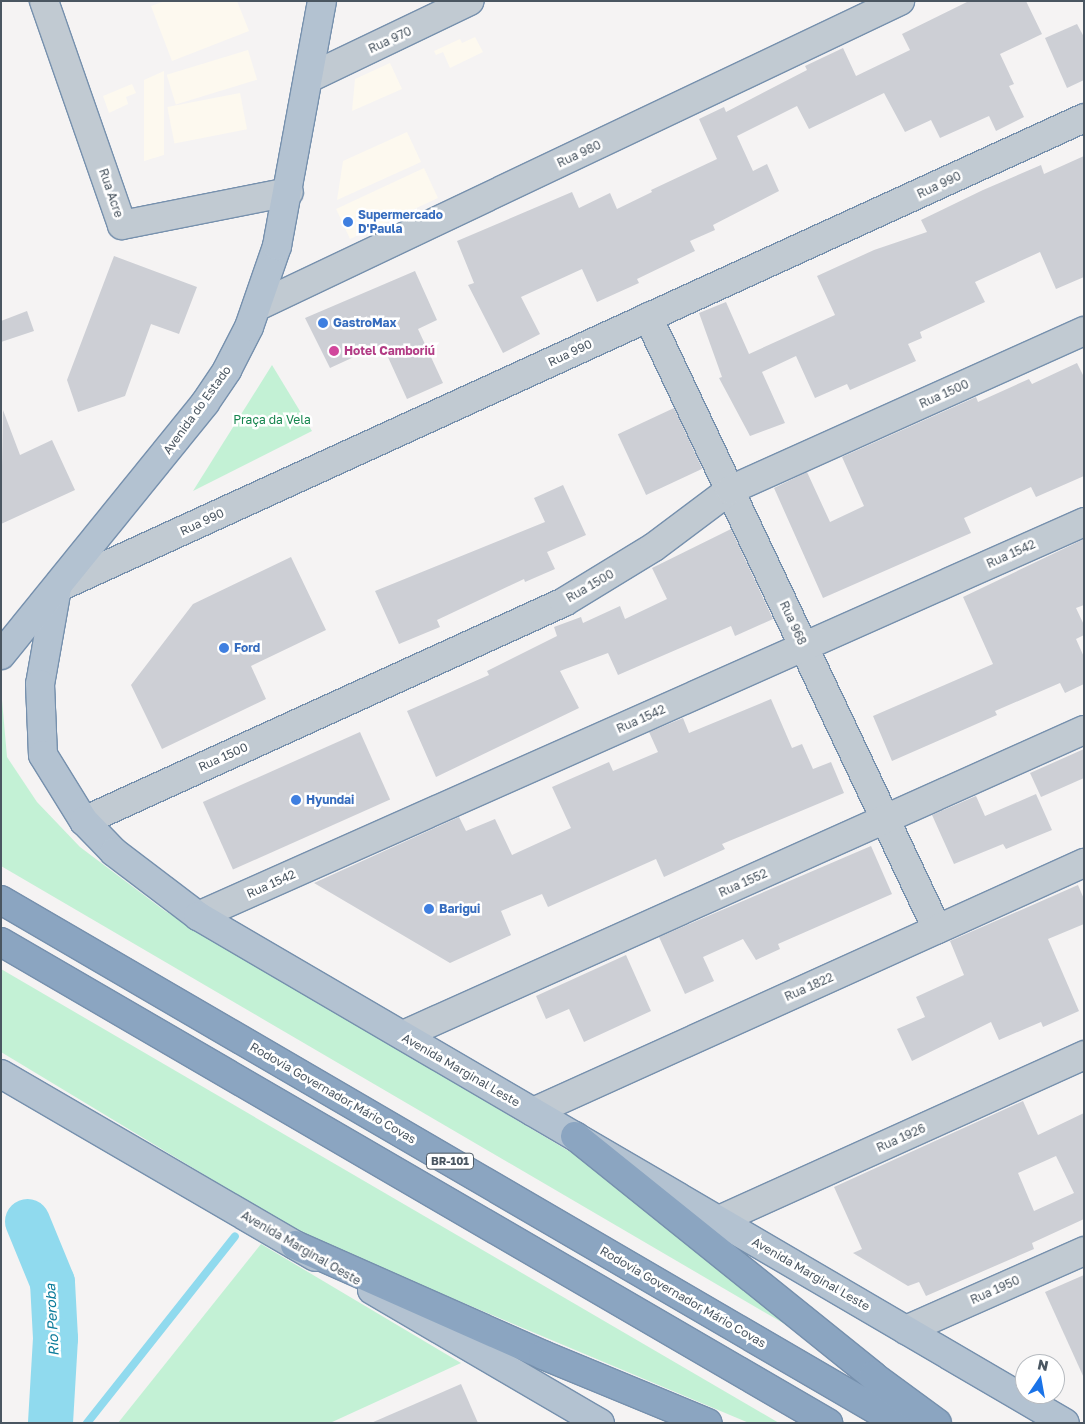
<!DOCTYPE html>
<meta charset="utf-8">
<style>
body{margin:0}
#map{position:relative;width:1085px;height:1424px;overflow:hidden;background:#f5f3f3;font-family:"Golos Text",sans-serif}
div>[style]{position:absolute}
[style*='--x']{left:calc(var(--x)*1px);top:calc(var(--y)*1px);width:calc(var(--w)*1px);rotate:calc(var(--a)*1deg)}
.commercial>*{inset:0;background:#fdf9ef;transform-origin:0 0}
.green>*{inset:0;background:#c3f1d5}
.stream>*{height:8px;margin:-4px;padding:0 4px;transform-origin:4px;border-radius:4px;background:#90daee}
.river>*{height:45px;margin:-22.5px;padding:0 22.5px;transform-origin:22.5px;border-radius:22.5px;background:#90daee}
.building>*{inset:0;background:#cdcfd5;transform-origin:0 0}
.roads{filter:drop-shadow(1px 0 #7690ad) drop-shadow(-1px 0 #7690ad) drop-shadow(0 1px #7690ad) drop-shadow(0 -1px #7690ad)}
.minor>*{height:28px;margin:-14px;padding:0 14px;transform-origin:14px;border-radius:14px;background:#c1cad2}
.major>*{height:28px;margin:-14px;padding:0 14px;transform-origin:14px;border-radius:14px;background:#b3c2d1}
.highway>*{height:28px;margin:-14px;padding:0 14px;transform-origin:14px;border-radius:14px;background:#8ba5c1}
.dots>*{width:14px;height:14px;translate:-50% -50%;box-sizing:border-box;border:2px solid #fff;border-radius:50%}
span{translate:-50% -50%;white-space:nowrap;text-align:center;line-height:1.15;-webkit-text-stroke:5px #fff;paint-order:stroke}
.shield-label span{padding:1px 4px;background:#fff;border:1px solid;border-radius:4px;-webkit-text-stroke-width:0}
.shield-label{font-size:11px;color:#4a5661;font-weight:700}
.street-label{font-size:12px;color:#4a5661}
.shop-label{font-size:12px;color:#366cbe;font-weight:700}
.left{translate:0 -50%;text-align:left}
.hotel-label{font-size:12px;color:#b23c85;font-weight:700}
.park-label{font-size:12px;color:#17864f}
.water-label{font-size:14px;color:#0c7c9b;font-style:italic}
.frame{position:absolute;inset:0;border:2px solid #4a5661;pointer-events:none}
.north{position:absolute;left:1015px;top:1354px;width:50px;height:50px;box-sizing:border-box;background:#fff;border:1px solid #b7bbc0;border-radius:50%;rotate:12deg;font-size:14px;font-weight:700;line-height:20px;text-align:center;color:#4a5661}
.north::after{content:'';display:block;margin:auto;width:18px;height:22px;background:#1a73e8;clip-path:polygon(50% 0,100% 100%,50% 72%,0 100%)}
</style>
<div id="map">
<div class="commercial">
<i style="clip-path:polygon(165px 1px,237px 1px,249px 31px,172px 61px,151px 6px)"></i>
<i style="clip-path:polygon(475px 37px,483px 52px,450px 68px,443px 52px,436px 55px,434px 51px,460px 39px,462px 43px)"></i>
<i style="left:248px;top:50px;width:31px;height:85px;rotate:73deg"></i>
<i style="clip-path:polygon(390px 63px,402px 89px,352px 111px,355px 79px)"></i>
<i style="clip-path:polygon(164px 71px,164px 155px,144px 161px,144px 80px)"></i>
<i style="clip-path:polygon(132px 84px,136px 93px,126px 97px,128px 104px,109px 113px,103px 96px)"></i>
<i style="left:240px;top:93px;width:37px;height:74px;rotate:79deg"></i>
<i style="clip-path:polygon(407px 132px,421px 162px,337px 200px,343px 161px)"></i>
<i style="left:424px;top:168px;width:33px;height:97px;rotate:65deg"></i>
</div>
<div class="green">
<i style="clip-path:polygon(272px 365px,312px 431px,193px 491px)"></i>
<i style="clip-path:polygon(2px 700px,7px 757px,37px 802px,80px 847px,165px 911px,599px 1169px,812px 1340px,1px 866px)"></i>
<i style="clip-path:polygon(1px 969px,779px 1423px,749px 1423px,309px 1238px,1px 1052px)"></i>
<i style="clip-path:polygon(261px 1244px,461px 1363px,330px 1423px,118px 1423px)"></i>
</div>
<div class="stream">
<i style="--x:87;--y:1423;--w:238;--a:-51.6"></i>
</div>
<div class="river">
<i style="--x:27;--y:1221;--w:66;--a:67.7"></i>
<i style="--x:52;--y:1282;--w:56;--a:86.9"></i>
<i style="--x:55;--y:1338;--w:85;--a:93.4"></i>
</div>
<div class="building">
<i style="clip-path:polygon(969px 1px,1026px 1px,1042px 34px,1000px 54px,1014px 84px,1009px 86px,1024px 117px,996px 131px,989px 116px,940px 138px,931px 120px,905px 132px,884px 93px,809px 129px,797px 106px,737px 136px,753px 171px,767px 164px,779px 191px,713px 225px,715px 230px,690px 241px,695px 251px,637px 279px,639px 283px,597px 302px,582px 269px,521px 297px,540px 334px,503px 353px,468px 285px,474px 283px,457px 241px,572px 192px,579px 208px,610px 193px,617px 209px,652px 192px,651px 190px,717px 159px,699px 119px,724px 107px,726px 112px,807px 70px,805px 66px,843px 48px,856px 76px,910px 50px,902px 34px)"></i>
<i style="clip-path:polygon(1077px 24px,1084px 37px,1084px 80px,1067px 88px,1045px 38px)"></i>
<i style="clip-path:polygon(1084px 156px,1084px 277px,1056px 289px,1040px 252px,975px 282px,985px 302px,920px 332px,922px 338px,908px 344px,916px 361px,850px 390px,847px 384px,815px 398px,796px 356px,762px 372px,785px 423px,750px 436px,719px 378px,722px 377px,699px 313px,726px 302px,749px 354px,835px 315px,817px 276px,874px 250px,927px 232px,921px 220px,983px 190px,1041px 165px,1044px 174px)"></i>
<i style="clip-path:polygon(114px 256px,197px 287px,179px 334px,151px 324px,125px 396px,78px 412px,67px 380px)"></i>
<i style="clip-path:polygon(415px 271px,437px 320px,418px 329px,443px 383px,407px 399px,382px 344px,330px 368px,305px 318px)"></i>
<i style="clip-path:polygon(27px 311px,34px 331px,1px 342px,1px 321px)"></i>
<i style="clip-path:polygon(1077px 363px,1084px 377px,1084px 476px,1036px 497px,1031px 487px,964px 518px,971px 533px,823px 598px,774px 488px,807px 472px,830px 522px,864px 506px,842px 457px,976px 397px,978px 402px,1029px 379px,1032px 384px)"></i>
<i style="left:674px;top:408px;width:67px;height:62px;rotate:65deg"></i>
<i style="clip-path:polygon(3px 410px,20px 455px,52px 440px,75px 490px,1px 524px)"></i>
<i style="clip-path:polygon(563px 485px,586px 535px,547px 552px,555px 569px,525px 582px,524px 579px,437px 620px,440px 627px,399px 644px,375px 591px,545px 522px,534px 498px)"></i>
<i style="clip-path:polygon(731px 529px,773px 619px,735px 636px,731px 626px,618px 675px,608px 653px,560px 671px,579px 708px,436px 777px,407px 711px,489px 675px,487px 671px,557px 636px,554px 627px,581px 617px,583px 623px,620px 606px,625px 619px,667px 599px,652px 568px)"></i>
<i style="clip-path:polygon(1084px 539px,1084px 605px,1076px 608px,1084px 625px,1084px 635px,1076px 639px,1084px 657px,1084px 684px,1065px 693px,1060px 683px,995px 711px,997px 715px,892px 761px,873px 716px,993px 664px,963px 597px)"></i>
<i style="clip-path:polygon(291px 557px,326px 630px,251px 666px,266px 699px,162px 749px,131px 685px,193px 604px)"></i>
<i style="clip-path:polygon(771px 699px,792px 748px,802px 744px,813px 769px,831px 762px,844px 793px,722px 844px,725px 849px,664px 877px,656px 859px,548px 907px,542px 894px,501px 911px,511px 935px,450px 963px,314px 883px,459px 817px,466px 831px,495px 819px,512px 855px,571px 828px,552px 787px,609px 762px,613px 771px,658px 752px,649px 732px,683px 718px,689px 733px)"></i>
<i style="left:360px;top:732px;width:74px;height:172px;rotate:66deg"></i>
<i style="clip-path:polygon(1084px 749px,1084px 778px,1041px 797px,1030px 773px)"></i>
<i style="clip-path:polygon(1036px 794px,1052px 830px,1006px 849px,1003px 844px,954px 864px,932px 815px,976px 796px,985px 816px)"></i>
<i style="clip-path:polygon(871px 846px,892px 894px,778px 944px,780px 949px,756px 960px,743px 939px,703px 957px,714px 981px,685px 994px,659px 937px)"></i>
<i style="clip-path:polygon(1078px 885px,1084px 899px,1084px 924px,1048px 939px,1079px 1011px,1043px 1027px,1041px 1022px,999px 1040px,991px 1022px,912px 1061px,897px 1029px,925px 1017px,916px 997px,964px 975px,950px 941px)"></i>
<i style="clip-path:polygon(626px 955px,651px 1011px,584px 1042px,569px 1009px,546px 1019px,536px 996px)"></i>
<i style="clip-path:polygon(evenodd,1023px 1101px,1038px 1135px,1084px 1113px,1084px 1219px,1032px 1243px,1034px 1249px,926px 1296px,919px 1282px,908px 1286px,853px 1253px,862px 1249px,834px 1187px,1023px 1101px,1056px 1156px,1074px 1193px,1034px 1211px,1018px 1173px,1056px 1156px)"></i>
<i style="clip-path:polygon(1084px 1275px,1084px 1378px,1045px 1292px)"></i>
<i style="clip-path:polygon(461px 1384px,478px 1423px,371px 1423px)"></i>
</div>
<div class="roads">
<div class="minor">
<i style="--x:44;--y:1;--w:237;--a:70.8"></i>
<i style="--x:122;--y:225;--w:170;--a:-11.2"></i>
<i style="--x:309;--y:78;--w:178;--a:-25.6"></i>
<i style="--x:258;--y:306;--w:711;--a:-25.41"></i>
<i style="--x:648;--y:317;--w:677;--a:64.72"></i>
<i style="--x:57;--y:588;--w:1129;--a:-24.59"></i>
<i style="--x:84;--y:821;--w:528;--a:-24.52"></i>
<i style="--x:564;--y:602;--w:105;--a:-31.4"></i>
<i style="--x:654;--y:547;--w:95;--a:-36.9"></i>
<i style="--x:730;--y:490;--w:388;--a:-24.2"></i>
<i style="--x:198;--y:916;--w:970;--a:-23.97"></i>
<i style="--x:403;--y:1035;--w:746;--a:-24.13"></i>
<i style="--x:533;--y:1112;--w:605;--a:-24.32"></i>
<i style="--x:719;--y:1220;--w:401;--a:-24.3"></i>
<i style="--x:906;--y:1330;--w:195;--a:-23.9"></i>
</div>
<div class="major">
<i style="--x:57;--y:588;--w:97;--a:100"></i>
<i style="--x:40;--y:684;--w:71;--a:87.6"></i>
<i style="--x:43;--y:755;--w:78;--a:58.2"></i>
<i style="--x:84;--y:821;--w:43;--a:45.9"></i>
<i style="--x:114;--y:852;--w:106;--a:37.3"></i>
<i style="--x:198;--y:916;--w:1004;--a:30.32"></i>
<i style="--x:1;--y:655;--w:324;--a:-51"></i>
<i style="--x:205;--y:403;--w:40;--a:-56"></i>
<i style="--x:227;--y:370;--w:48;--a:-62.9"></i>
<i style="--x:249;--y:327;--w:86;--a:-70.9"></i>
<i style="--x:277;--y:246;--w:249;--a:-79.6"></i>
<i style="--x:1;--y:1074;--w:363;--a:30.2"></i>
<i style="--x:372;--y:1290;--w:264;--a:30.3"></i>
</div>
<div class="highway">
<i style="--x:1;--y:900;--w:1039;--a:30.22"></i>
<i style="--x:1;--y:942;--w:957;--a:30.18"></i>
<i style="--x:575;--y:1136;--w:383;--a:38.8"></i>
<i style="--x:873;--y:1376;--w:79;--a:36.3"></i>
<i style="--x:295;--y:1245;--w:271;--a:23.9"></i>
<i style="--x:543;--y:1355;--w:178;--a:22.4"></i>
</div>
</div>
<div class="dots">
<i style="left:348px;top:222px;background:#3f7fe0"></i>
<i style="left:323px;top:323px;background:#3f7fe0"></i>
<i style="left:334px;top:351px;background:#d1479c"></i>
<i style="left:224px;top:648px;background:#3f7fe0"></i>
<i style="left:296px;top:800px;background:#3f7fe0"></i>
<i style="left:429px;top:909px;background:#3f7fe0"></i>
</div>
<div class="shield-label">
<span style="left:450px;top:1161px">BR-101</span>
</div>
<div class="street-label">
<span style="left:390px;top:40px;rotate:-25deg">Rua 970</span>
<span style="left:579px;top:154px;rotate:-25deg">Rua 980</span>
<span style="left:939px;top:185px;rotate:-25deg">Rua 990</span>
<span style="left:111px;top:193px;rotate:71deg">Rua Acre</span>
<span style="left:570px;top:353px;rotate:-25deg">Rua 990</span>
<span style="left:944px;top:394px;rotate:-24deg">Rua 1500</span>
<span style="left:197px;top:410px;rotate:-54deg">Avenida do Estado</span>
<span style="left:202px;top:522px;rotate:-25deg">Rua 990</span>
<span style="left:1011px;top:554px;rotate:-24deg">Rua 1542</span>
<span style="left:590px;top:586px;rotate:-30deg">Rua 1500</span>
<span style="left:793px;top:623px;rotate:65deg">Rua 968</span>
<span style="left:641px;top:719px;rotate:-24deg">Rua 1542</span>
<span style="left:223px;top:757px;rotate:-24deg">Rua 1500</span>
<span style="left:743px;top:883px;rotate:-24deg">Rua 1552</span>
<span style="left:271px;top:884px;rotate:-24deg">Rua 1542</span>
<span style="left:809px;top:987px;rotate:-24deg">Rua 1822</span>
<span style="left:461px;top:1070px;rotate:30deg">Avenida Marginal Leste</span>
<span style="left:333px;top:1093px;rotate:30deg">Rodovia Governador Mário Covas</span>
<span style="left:901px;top:1138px;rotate:-24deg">Rua 1926</span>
<span style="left:301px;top:1248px;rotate:30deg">Avenida Marginal Oeste</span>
<span style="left:811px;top:1274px;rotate:30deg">Avenida Marginal Leste</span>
<span style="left:995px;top:1290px;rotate:-24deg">Rua 1950</span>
<span style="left:683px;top:1297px;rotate:30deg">Rodovia Governador Mário Covas</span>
</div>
<div class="shop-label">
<span class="left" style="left:358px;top:222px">Supermercado<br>D'Paula</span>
<span class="left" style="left:333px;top:323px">GastroMax</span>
<span class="left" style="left:234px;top:648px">Ford</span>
<span class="left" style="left:306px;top:800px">Hyundai</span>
<span class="left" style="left:439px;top:909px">Barigui</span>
</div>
<div class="hotel-label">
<span class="left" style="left:344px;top:351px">Hotel Camboriú</span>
</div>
<div class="park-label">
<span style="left:272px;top:420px">Praça da Vela</span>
</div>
<div class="water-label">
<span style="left:52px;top:1320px;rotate:-93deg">Rio Peroba</span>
</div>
<div class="frame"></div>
<div class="north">N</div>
</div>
